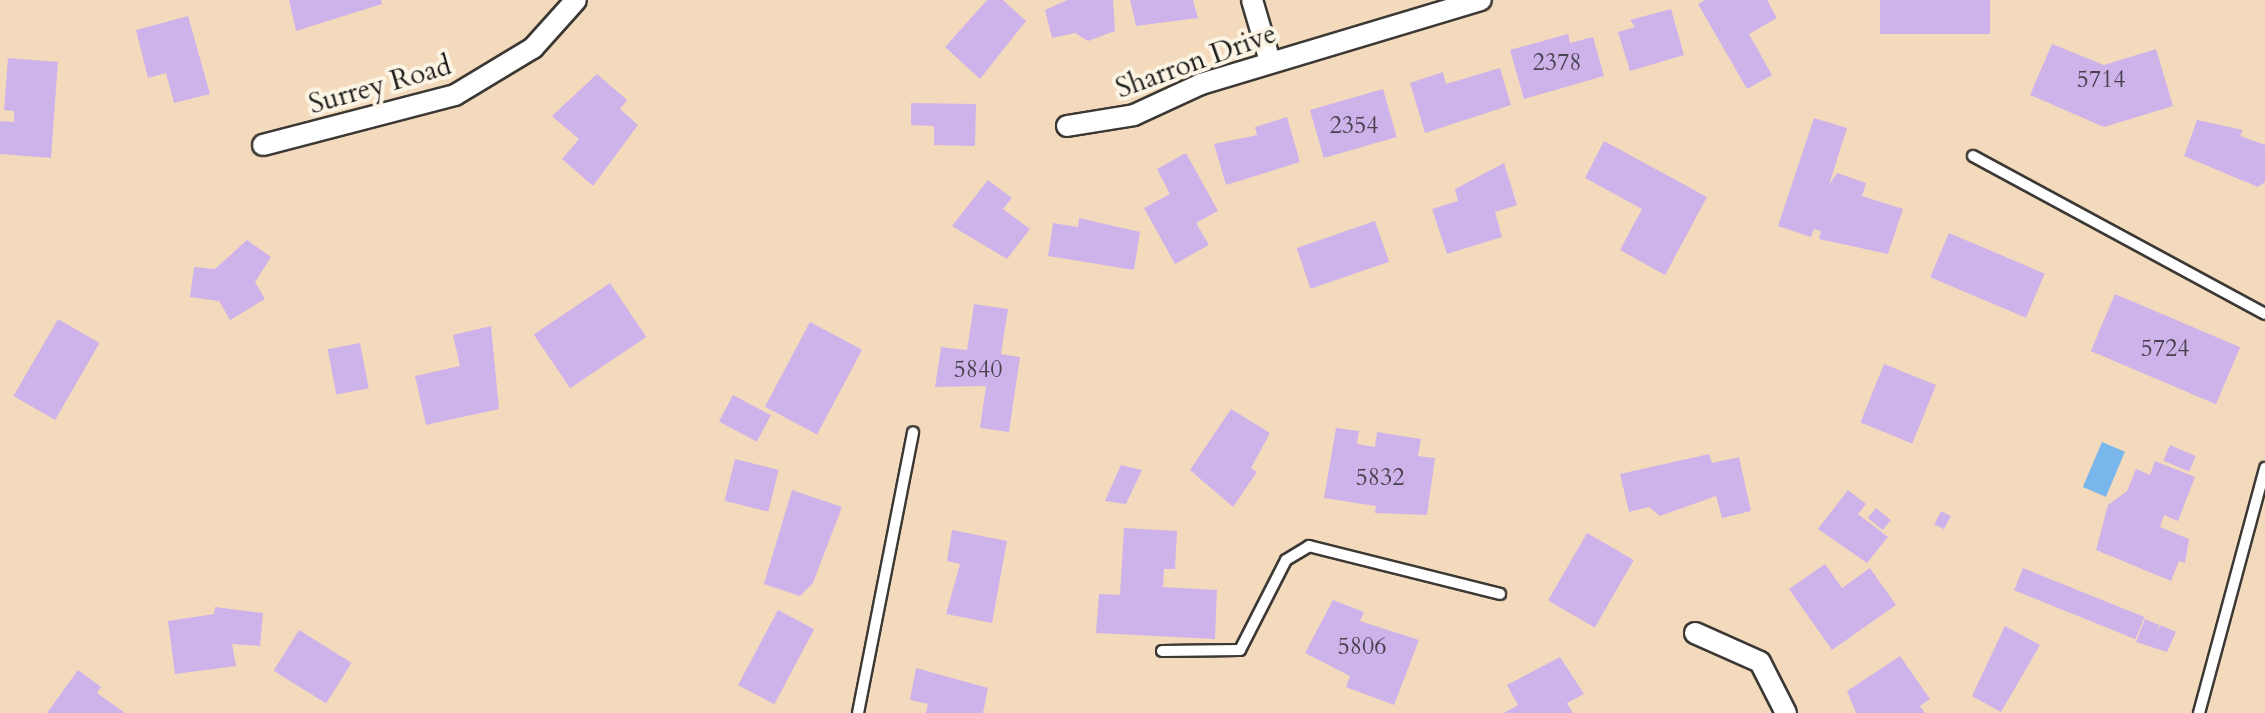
<!DOCTYPE html>
<style>
body{margin:0}
#map{position:relative;width:2265px;height:713px;overflow:hidden;background:#f4dabc;font-family:Cardo,serif}
div>[style]{position:absolute}
[style*='--x']{left:calc(var(--x)*1px);top:calc(var(--y)*1px);width:calc(var(--w)*1px);rotate:calc(var(--a)*1deg)}
.water>*{inset:0;background:#79b6eb;transform-origin:0 0}
.building>*{inset:0;background:#ceb3eb;transform-origin:0 0}
.roads{filter:drop-shadow(2px 0 #3c3834) drop-shadow(-2px 0 #3c3834) drop-shadow(0 2px #3c3834) drop-shadow(0 -2px #3c3834)}
.lane>*{height:10px;margin:-5px;padding:0 5px;transform-origin:5px;border-radius:5px;background:#fff}
.street>*{height:20px;margin:-10px;padding:0 10px;transform-origin:10px;border-radius:10px;background:#fff}
span{translate:-50% -50%;white-space:nowrap;text-align:center;line-height:1.15;-webkit-text-stroke:8px #fcf5e5;paint-order:stroke}
.number-label{font-size:24px;color:#484250}
.number-label span{-webkit-text-stroke-width:0}
.street-label{font-size:28px;color:#1c1c1c}
</style>
<div id="map">
<div class="water">
<i style="left:2102px;top:442px;width:25px;height:49px;rotate:23deg"></i>
</div>
<div class="building">
<i style="clip-path:polygon(289px 0,381px 0,382px 4px,296px 31px)"></i>
<i style="clip-path:polygon(987px 0,1003px 0,1026px 21px,980px 79px,945px 47px)"></i>
<i style="clip-path:polygon(1067px 0,1113px 0,1115px 31px,1088px 41px,1075px 33px,1052px 38px,1045px 10px)"></i>
<i style="clip-path:polygon(1130px 0,1193px 0,1198px 18px,1136px 26px)"></i>
<i style="clip-path:polygon(1705px 0,1767px 0,1777px 18px,1749px 34px,1772px 75px,1747px 89px,1698px 4px)"></i>
<i style="left:1880px;top:0;width:110px;height:34px"></i>
<i style="clip-path:polygon(1671px 9px,1684px 55px,1630px 71px,1618px 32px,1635px 27px,1630px 20px)"></i>
<i style="clip-path:polygon(188px 16px,210px 94px,174px 103px,166px 73px,148px 78px,136px 30px)"></i>
<i style="clip-path:polygon(1568px 34px,1570px 43px,1593px 37px,1604px 76px,1524px 99px,1510px 50px)"></i>
<i style="clip-path:polygon(2052px 44px,2104px 65px,2156px 49px,2173px 106px,2104px 127px,2030px 95px)"></i>
<i style="clip-path:polygon(8px 58px,58px 62px,51px 158px,0 154px,0 121px,14px 122px,14px 111px,4px 110px)"></i>
<i style="clip-path:polygon(1500px 68px,1511px 105px,1425px 133px,1410px 83px,1443px 72px,1446px 84px)"></i>
<i style="clip-path:polygon(597px 74px,627px 100px,620px 109px,638px 125px,593px 186px,562px 159px,579px 139px,552px 116px)"></i>
<i style="left:1383px;top:89px;width:50px;height:76px;rotate:74deg"></i>
<i style="clip-path:polygon(911px 103px,976px 104px,975px 146px,934px 145px,934px 126px,911px 125px)"></i>
<i style="clip-path:polygon(1287px 117px,1300px 162px,1226px 185px,1214px 144px,1257px 135px,1255px 127px)"></i>
<i style="clip-path:polygon(1814px 118px,1847px 128px,1829px 185px,1837px 173px,1866px 183px,1862px 196px,1903px 209px,1888px 254px,1819px 239px,1821px 231px,1814px 229px,1811px 237px,1778px 226px)"></i>
<i style="clip-path:polygon(2197px 120px,2243px 130px,2240px 136px,2265px 145px,2265px 182px,2258px 187px,2184px 156px)"></i>
<i style="clip-path:polygon(1604px 141px,1707px 197px,1665px 275px,1620px 250px,1642px 209px,1585px 178px)"></i>
<i style="clip-path:polygon(1186px 153px,1218px 211px,1196px 223px,1209px 245px,1175px 264px,1144px 208px,1170px 194px,1157px 169px)"></i>
<i style="clip-path:polygon(1504px 163px,1517px 205px,1495px 212px,1502px 237px,1447px 254px,1432px 209px,1458px 201px,1455px 189px)"></i>
<i style="clip-path:polygon(988px 180px,1012px 198px,1003px 209px,1030px 229px,1007px 259px,952px 226px)"></i>
<i style="clip-path:polygon(1079px 218px,1140px 232px,1134px 270px,1048px 256px,1053px 223px,1078px 227px)"></i>
<i style="left:1375px;top:221px;width:43px;height:83px;rotate:71deg"></i>
<i style="left:1949px;top:233px;width:104px;height:48px;rotate:23deg"></i>
<i style="clip-path:polygon(247px 240px,271px 257px,255px 282px,265px 299px,230px 320px,219px 301px,190px 297px,194px 267px,215px 269px)"></i>
<i style="left:610px;top:283px;width:65px;height:92px;rotate:56deg"></i>
<i style="left:2115px;top:294px;width:136px;height:62px;rotate:23deg"></i>
<i style="clip-path:polygon(974px 304px,1008px 309px,1001px 354px,1020px 357px,1009px 432px,980px 428px,986px 386px,935px 387px,941px 347px,967px 350px)"></i>
<i style="left:58px;top:319px;width:48px;height:89px;rotate:30deg"></i>
<i style="left:810px;top:322px;width:59px;height:96px;rotate:28deg"></i>
<i style="clip-path:polygon(491px 326px,499px 409px,426px 425px,415px 376px,460px 366px,453px 335px)"></i>
<i style="left:360px;top:343px;width:46px;height:33px;rotate:79deg"></i>
<i style="left:1884px;top:364px;width:56px;height:63px;rotate:22deg"></i>
<i style="left:733px;top:395px;width:43px;height:30px;rotate:28deg"></i>
<i style="clip-path:polygon(1231px 409px,1270px 433px,1251px 468px,1257px 472px,1233px 507px,1190px 470px)"></i>
<i style="clip-path:polygon(1336px 428px,1359px 431px,1357px 444px,1375px 447px,1377px 432px,1421px 439px,1418px 456px,1435px 458px,1427px 515px,1375px 513px,1376px 506px,1324px 498px)"></i>
<i style="left:2170px;top:445px;width:28px;height:17px;rotate:23deg"></i>
<i style="clip-path:polygon(1709px 454px,1712px 463px,1739px 457px,1751px 511px,1722px 518px,1716px 496px,1660px 516px,1649px 507px,1629px 512px,1620px 474px)"></i>
<i style="left:735px;top:459px;width:45px;height:43px;rotate:14deg"></i>
<i style="clip-path:polygon(2155px 461px,2195px 477px,2178px 521px,2164px 515px,2160px 527px,2189px 539px,2185px 563px,2179px 561px,2171px 581px,2096px 550px,2108px 505px,2127px 491px,2136px 469px,2150px 475px)"></i>
<i style="clip-path:polygon(1121px 465px,1142px 470px,1126px 504px,1105px 501px)"></i>
<i style="clip-path:polygon(792px 490px,842px 507px,813px 583px,800px 596px,764px 584px)"></i>
<i style="clip-path:polygon(1848px 490px,1866px 504px,1858px 514px,1888px 537px,1867px 563px,1818px 529px)"></i>
<i style="left:1876px;top:508px;width:19px;height:13px;rotate:39deg"></i>
<i style="left:1941px;top:511px;width:11px;height:15px;rotate:27deg"></i>
<i style="clip-path:polygon(1124px 528px,1177px 531px,1175px 569px,1164px 569px,1163px 587px,1217px 590px,1215px 639px,1096px 633px,1099px 594px,1120px 595px)"></i>
<i style="clip-path:polygon(952px 530px,1007px 541px,992px 623px,946px 614px,960px 564px,947px 561px)"></i>
<i style="left:1587px;top:533px;width:54px;height:78px;rotate:30deg"></i>
<i style="clip-path:polygon(1825px 564px,1842px 588px,1870px 568px,1896px 605px,1832px 650px,1789px 589px)"></i>
<i style="left:2023px;top:568px;width:131px;height:24px;rotate:22deg"></i>
<i style="clip-path:polygon(1333px 600px,1364px 612px,1360px 621px,1419px 640px,1394px 705px,1346px 687px,1350px 676px,1305px 653px)"></i>
<i style="clip-path:polygon(215px 607px,263px 613px,260px 646px,232px 644px,236px 666px,175px 674px,168px 621px,214px 614px)"></i>
<i style="left:778px;top:610px;width:41px;height:85px;rotate:28deg"></i>
<i style="clip-path:polygon(2145px 619px,2159px 625px,2155px 636px,2160px 625px,2176px 632px,2167px 652px,2136px 642px)"></i>
<i style="clip-path:polygon(2005px 626px,2040px 645px,2001px 712px,1972px 696px)"></i>
<i style="left:299px;top:630px;width:62px;height:48px;rotate:32deg"></i>
<i style="clip-path:polygon(1900px 656px,1930px 699px,1920px 706px,1925px 713px,1856px 713px,1847px 691px)"></i>
<i style="clip-path:polygon(1560px 657px,1584px 694px,1567px 703px,1573px 713px,1504px 713px,1518px 705px,1507px 685px)"></i>
<i style="clip-path:polygon(916px 668px,988px 688px,983px 713px,926px 713px,928px 704px,910px 700px)"></i>
<i style="clip-path:polygon(78px 670px,101px 687px,97px 693px,125px 713px,47px 713px)"></i>
</div>
<div class="roads">
<div class="lane">
<i style="--x:1973;--y:156;--w:332;--a:28.4"></i>
<i style="--x:1162;--y:651;--w:78;--a:-0.7"></i>
<i style="--x:1240;--y:650;--w:101;--a:-62.9"></i>
<i style="--x:1286;--y:560;--w:27;--a:-31"></i>
<i style="--x:1309;--y:546;--w:197;--a:14.1"></i>
<i style="--x:858;--y:713;--w:286;--a:-78.9"></i>
<i style="--x:2199;--y:713;--w:254;--a:-74.9"></i>
</div>
<div class="street">
<i style="--x:1252;--y:0;--w:64;--a:73.6"></i>
<i style="--x:1067;--y:126;--w:68;--a:-9.3"></i>
<i style="--x:1134;--y:115;--w:74;--a:-24.8"></i>
<i style="--x:1201;--y:84;--w:292;--a:-16.7"></i>
<i style="--x:263;--y:145;--w:198;--a:-14.6"></i>
<i style="--x:455;--y:95;--w:91;--a:-31.1"></i>
<i style="--x:533;--y:48;--w:64;--a:-48.1"></i>
<i style="--x:1695;--y:633;--w:71;--a:24"></i>
<i style="--x:1760;--y:662;--w:57;--a:63"></i>
</div>
</div>
<div class="number-label">
<span style="left:1557px;top:63px">2378</span>
<span style="left:2101px;top:80px">5714</span>
<span style="left:1354px;top:126px">2354</span>
<span style="left:2165px;top:349px">5724</span>
<span style="left:978px;top:370px">5840</span>
<span style="left:1380px;top:478px">5832</span>
<span style="left:1362px;top:647px">5806</span>
</div>
<div class="street-label">
<span style="left:1196px;top:61px;rotate:-20deg">Sharron Drive</span>
<span style="left:380px;top:85px;rotate:-16deg">Surrey Road</span>
</div>
</div>
